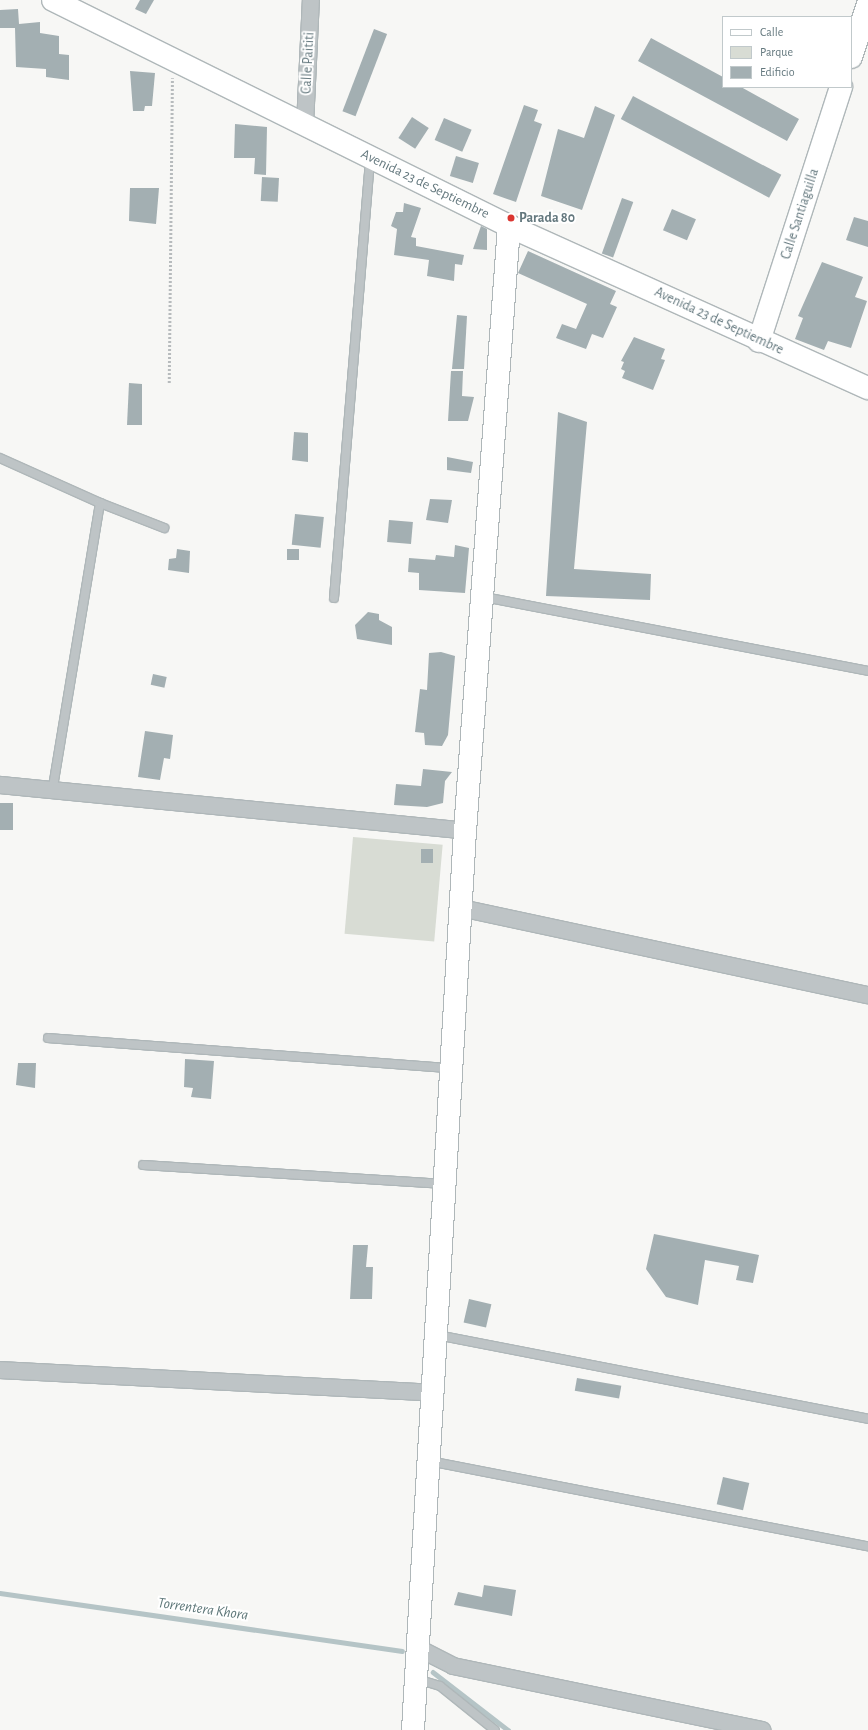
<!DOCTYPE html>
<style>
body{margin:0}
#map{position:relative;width:868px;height:1730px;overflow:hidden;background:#f7f7f5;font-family:"Alegreya Sans",sans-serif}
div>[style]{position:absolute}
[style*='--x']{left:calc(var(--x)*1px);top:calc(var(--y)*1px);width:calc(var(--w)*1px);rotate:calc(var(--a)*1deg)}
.green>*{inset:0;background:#d8dcd4;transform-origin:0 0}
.stream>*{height:4.5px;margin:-2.25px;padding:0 2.25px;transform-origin:2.25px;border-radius:2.25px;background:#b5c4c6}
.building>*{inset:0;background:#a3afb2;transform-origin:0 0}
.path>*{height:2.5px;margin-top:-1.25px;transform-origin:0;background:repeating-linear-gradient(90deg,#b7bbbd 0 2px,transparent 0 4px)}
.roads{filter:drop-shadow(1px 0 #afb7b9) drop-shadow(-1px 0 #afb7b9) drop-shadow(0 1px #afb7b9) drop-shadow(0 -1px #afb7b9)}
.lane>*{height:8px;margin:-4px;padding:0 4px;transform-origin:4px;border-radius:4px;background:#bec4c6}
.street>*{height:16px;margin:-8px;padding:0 8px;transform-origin:8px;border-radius:8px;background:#bec4c6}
.secondary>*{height:22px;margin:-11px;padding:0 11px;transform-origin:11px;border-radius:11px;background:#fff}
.dots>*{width:11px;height:11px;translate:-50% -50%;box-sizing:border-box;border:2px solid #fff;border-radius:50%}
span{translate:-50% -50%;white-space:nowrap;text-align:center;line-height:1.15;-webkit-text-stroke:4px #fff;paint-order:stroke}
.street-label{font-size:14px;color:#64787e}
.poi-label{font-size:14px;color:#64787e;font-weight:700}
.left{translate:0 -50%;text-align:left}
.water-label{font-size:15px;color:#5e7779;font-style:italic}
.legend{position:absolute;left:722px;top:16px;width:130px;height:72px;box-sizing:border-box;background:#fff;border:1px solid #c1c9cb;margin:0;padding:5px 7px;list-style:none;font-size:12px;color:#64787e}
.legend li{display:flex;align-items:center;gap:8px;height:20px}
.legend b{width:20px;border:1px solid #c1c9cb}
</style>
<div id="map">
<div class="green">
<i style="left:353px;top:837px;width:90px;height:97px;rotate:5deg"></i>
</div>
<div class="stream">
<i style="--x:0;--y:1593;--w:406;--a:8.2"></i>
<i style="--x:433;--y:1672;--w:95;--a:37.7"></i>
</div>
<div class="building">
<i style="clip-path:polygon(140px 0,154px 0,146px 14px,135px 9px)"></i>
<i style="clip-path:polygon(18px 9px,19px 24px,40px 22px,40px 33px,59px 36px,59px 54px,69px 55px,69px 80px,46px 77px,46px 69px,16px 67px,15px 28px,0 28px,0 10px)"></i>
<i style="left:374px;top:29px;width:14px;height:88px;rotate:21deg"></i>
<i style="clip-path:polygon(651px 38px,723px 77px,723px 87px,741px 87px,799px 119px,787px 141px,638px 61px)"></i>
<i style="clip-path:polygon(130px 71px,155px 73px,152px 106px,145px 106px,144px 111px,133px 111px)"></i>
<i style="left:633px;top:96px;width:168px;height:26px;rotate:28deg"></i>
<i style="clip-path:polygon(524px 105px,538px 110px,534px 121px,542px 124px,516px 202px,493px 194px)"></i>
<i style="clip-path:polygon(595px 106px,615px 115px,582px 210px,541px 196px,558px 129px,584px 138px)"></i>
<i style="left:412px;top:117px;width:20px;height:25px;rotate:33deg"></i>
<i style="left:444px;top:118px;width:30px;height:24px;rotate:23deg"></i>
<i style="clip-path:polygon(235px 124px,267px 127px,266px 175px,254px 174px,255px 158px,234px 158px)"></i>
<i style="left:456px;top:156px;width:24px;height:21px;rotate:17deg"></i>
<i style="left:262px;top:177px;width:17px;height:24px;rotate:3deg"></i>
<i style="clip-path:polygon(130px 188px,159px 188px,156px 224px,129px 221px)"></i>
<i style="left:622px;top:198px;width:12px;height:59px;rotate:20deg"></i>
<i style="clip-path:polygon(404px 203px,421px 208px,411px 237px,416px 238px,416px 246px,464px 255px,462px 265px,455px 264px,454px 281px,427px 276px,429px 260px,394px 255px,397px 229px,391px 226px,396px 212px,403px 212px)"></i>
<i style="left:672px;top:209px;width:26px;height:23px;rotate:23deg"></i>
<i style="clip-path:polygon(854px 217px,868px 221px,868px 247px,846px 240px)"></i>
<i style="clip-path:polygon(481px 226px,487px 229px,487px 250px,473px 249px)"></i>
<i style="clip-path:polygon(528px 251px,616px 291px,610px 304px,617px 307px,603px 338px,592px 334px,586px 349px,556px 338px,562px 324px,576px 329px,587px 304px,518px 273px)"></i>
<i style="clip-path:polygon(822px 262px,863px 277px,855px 297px,867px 301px,851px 348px,828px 341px,824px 350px,795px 339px,803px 318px,798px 316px)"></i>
<i style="clip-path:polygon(457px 315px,467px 316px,464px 369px,452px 369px)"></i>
<i style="clip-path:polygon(634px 337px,665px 349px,661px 359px,665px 360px,653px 390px,622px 378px,625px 371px,621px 369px,624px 362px,621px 361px)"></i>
<i style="clip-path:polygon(451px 371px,463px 371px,462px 396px,474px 397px,468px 421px,448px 421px)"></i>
<i style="clip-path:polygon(129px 383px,142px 384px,142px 425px,127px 425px)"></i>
<i style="clip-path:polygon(558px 412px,587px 422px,574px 569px,651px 574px,650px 600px,546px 596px)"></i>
<i style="clip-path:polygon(294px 432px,308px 433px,308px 462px,292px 460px)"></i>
<i style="clip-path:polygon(447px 457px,473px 462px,471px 473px,447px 470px)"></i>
<i style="clip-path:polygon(430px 499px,452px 500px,448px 523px,426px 520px)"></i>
<i style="left:295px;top:514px;width:29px;height:31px;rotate:6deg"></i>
<i style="left:389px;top:520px;width:24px;height:22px;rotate:5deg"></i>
<i style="clip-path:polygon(455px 545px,469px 548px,465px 593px,419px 590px,419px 573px,408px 572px,409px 558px,435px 560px,436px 555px,454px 557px)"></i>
<i style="clip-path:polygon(177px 549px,190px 551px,189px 573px,168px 570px,169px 559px,176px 558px)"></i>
<i style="left:287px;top:549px;width:12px;height:11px"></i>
<i style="clip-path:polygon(368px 612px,379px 614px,379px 620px,392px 627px,392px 645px,357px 639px,355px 625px)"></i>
<i style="clip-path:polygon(441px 652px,455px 656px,448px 735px,442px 746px,425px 745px,424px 733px,415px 732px,420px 689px,427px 690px,429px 653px)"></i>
<i style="left:153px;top:674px;width:14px;height:11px;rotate:12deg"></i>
<i style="clip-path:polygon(145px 731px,173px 735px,170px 759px,164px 758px,160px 780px,138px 777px)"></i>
<i style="clip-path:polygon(423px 769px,452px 772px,445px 781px,443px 803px,427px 807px,394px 805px,396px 784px,421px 786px)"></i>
<i style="left:0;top:803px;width:13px;height:27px"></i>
<i style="left:421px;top:849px;width:12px;height:14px"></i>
<i style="clip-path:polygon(185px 1059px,214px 1061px,211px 1099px,191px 1097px,193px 1088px,184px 1087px)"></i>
<i style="clip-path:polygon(18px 1063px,36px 1063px,35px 1088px,16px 1085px)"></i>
<i style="clip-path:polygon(654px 1234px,759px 1255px,753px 1283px,736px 1280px,739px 1266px,705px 1260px,698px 1305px,666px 1297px,646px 1269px)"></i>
<i style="clip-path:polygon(353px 1245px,368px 1245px,366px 1267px,373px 1267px,372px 1299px,350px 1299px)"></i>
<i style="left:469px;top:1299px;width:23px;height:24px;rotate:13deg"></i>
<i style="left:577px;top:1378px;width:45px;height:13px;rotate:10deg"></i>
<i style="left:723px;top:1477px;width:27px;height:28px;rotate:13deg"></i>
<i style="clip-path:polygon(484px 1585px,516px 1590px,512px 1616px,454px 1605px,458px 1592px,482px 1597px)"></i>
</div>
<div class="path">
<i style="--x:169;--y:383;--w:305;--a:-89.4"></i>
</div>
<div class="roads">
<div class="lane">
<i style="--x:0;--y:458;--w:110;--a:24.2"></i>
<i style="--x:100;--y:503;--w:293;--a:99.4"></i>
<i style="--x:100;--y:503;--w:69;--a:21.3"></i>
<i style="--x:484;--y:597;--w:391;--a:10.9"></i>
<i style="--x:334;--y:598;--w:441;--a:-85.3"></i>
<i style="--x:48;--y:1038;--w:403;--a:4.3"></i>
<i style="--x:143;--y:1165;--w:302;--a:3.6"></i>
<i style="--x:437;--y:1335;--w:439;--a:11"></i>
<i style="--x:429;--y:1461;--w:447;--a:11"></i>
<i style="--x:417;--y:1679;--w:24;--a:17"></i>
<i style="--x:440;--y:1686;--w:70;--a:38.7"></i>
</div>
<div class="street">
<i style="--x:305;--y:125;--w:125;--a:-87.3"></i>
<i style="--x:0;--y:785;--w:467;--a:5.6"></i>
<i style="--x:461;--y:908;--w:416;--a:12.1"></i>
<i style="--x:0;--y:1370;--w:434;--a:3"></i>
<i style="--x:418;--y:1648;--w:39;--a:27"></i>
<i style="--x:453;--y:1666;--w:316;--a:11.7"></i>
</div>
<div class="secondary">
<i style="--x:53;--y:0;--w:509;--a:26.36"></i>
<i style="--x:509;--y:226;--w:394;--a:24.3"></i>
<i style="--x:851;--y:57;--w:56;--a:-72.2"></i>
<i style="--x:759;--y:341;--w:267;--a:-72.1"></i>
<i style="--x:413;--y:1730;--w:901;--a:-86.69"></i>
<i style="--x:465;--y:831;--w:607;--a:-85.84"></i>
</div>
</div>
<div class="dots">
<i style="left:511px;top:218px;background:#db3631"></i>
</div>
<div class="street-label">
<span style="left:308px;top:63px;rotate:-87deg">Calle Paititi</span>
<span style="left:425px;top:184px;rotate:26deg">Avenida 23 de Septiembre</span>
<span style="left:800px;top:214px;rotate:-72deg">Calle Santiaguilla</span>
<span style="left:719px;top:321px;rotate:25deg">Avenida 23 de Septiembre</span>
</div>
<div class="poi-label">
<span class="left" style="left:519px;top:218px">Parada 80</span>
</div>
<div class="water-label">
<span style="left:203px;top:1609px;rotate:8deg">Torrentera Khora</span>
</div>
<ul class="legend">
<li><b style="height:5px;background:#fff"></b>Calle</li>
<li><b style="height:11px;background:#d8dcd4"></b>Parque</li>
<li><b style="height:11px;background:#a3afb2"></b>Edificio</li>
</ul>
</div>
